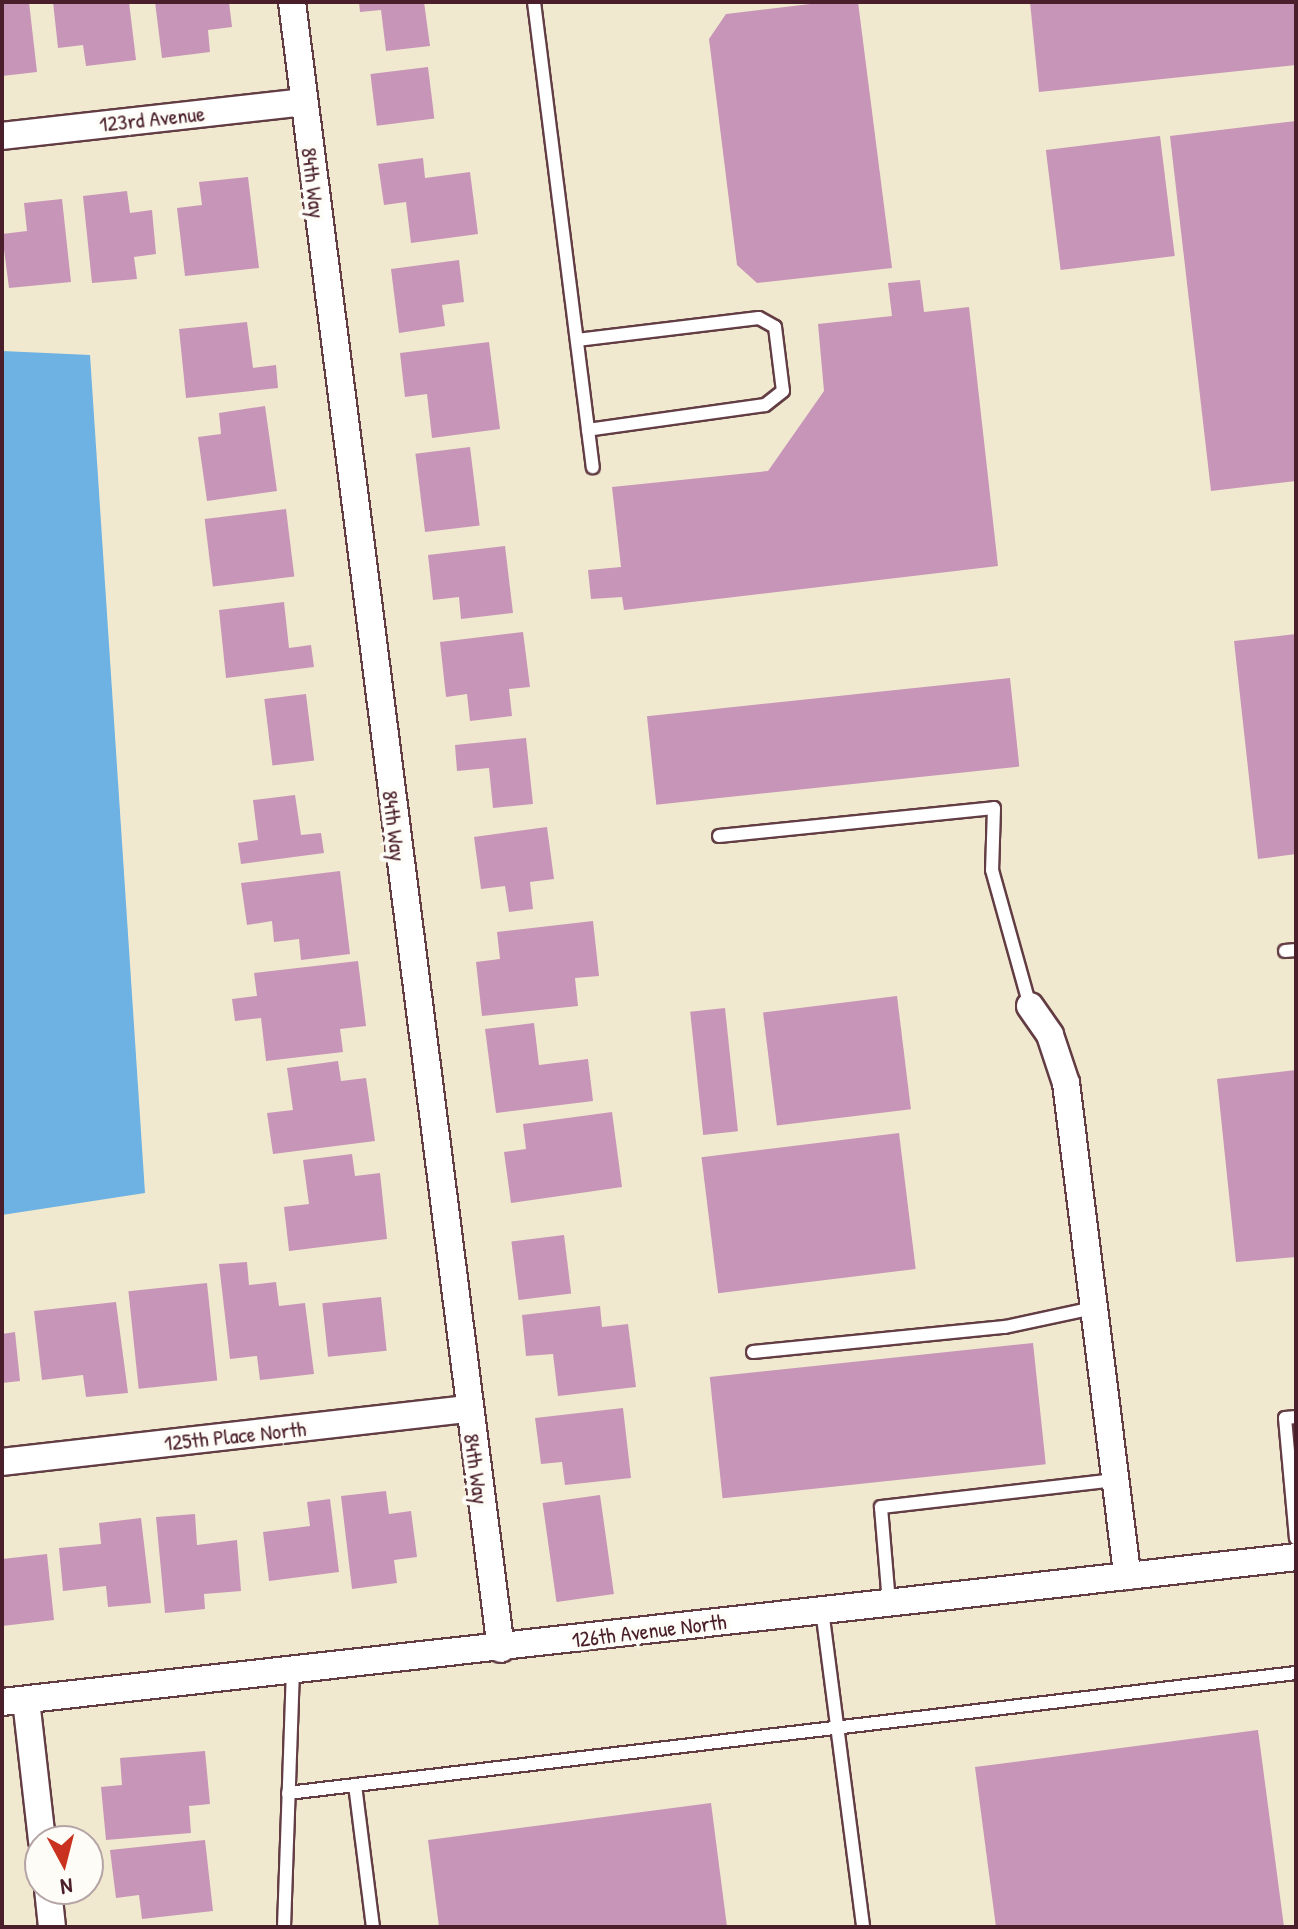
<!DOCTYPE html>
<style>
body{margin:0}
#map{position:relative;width:1298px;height:1929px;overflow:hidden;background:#f0e9cf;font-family:"Patrick Hand",sans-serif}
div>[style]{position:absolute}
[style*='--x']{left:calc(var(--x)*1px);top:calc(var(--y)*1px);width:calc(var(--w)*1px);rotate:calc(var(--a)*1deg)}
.water>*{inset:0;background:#6eb1e3}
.building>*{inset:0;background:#c795b7;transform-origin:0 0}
.roads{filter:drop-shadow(2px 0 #633d44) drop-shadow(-2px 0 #633d44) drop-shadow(0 2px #633d44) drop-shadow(0 -2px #633d44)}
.lane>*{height:12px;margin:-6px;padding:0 6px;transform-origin:6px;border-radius:6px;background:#fff}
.street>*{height:26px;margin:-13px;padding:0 13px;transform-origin:13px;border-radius:13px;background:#fff}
span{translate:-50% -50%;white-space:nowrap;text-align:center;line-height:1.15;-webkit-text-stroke:8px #fdfcf7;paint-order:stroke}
.street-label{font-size:22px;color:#4a1f2b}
.frame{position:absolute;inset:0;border:4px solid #4a1f2b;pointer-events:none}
.north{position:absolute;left:24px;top:1825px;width:80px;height:80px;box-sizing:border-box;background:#fdfcf7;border:2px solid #b5a4a5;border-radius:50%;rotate:173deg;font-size:22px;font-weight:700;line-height:32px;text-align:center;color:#4a1f2b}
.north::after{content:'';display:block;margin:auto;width:28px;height:36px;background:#c8321e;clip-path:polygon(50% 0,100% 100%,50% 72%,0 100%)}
</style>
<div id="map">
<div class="water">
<i style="clip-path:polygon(2px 351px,90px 355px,145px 1193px,2px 1215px)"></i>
</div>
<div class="building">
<i style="clip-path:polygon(2px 2px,29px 2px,37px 72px,2px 76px)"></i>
<i style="clip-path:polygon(53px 2px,129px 2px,136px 60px,86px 66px,83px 45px,58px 48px)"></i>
<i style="clip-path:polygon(155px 2px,229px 2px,232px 27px,208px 30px,210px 52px,162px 58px)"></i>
<i style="clip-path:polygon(359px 2px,424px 2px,430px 46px,386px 51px,381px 10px,360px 12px)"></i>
<i style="clip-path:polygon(827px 2px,858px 2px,892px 268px,757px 283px,737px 265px,709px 39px,726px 14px)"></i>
<i style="clip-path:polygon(1030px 2px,1296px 2px,1296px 65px,1039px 92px)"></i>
<i style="left:428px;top:67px;width:52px;height:58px;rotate:83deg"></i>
<i style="clip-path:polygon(1296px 121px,1296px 481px,1211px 491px,1170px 136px)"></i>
<i style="left:1160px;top:136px;width:121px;height:115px;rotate:83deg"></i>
<i style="clip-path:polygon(423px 158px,425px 178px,470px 172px,478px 234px,411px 243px,406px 202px,384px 205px,378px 164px)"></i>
<i style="clip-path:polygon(248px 177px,259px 268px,185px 276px,177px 208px,202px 205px,199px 182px)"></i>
<i style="clip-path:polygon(127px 191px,130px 213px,152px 210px,156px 254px,134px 257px,137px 279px,92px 283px,83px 196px)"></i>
<i style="clip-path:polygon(62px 199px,71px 282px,9px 288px,2px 234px,27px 231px,24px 203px)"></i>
<i style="clip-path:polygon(459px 260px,464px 302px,442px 305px,445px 326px,399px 333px,391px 269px)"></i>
<i style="clip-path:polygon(920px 280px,924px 312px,969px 307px,998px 566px,624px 610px,622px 597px,591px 599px,588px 570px,621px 567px,612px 487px,768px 471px,824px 391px,818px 324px,892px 316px,888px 283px)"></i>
<i style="clip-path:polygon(247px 322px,253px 368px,276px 365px,278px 388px,186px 398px,179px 329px)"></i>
<i style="clip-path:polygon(489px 342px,500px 429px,432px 438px,427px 394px,405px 397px,400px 353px)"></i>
<i style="clip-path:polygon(265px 406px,277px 491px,207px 501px,198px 437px,221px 434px,219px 413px)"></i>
<i style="left:470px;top:447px;width:79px;height:55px;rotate:83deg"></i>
<i style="left:286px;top:509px;width:68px;height:82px;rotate:83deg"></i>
<i style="clip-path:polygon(505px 546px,513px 613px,461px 619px,459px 597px,433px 600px,428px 555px)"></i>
<i style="clip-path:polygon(284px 602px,289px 648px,311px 645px,314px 667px,226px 678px,219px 610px)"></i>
<i style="clip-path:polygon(523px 632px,530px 687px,509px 689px,512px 716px,470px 721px,467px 694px,446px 697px,440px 642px)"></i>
<i style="clip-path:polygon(1296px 634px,1296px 854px,1258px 859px,1234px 641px)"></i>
<i style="left:1010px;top:678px;width:89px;height:365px;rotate:84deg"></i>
<i style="left:306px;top:694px;width:67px;height:42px;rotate:83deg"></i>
<i style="clip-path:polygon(526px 738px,533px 804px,493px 808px,489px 768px,457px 771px,455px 745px)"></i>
<i style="clip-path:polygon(295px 795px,301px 835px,321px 833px,324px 853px,241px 864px,238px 843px,258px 840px,253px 800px)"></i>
<i style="clip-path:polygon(547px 827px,554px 879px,530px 882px,533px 909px,509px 912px,505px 886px,481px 889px,474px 837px)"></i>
<i style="clip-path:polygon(340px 871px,350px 954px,301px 960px,299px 939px,274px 942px,272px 921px,247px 925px,241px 883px)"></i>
<i style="clip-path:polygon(593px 921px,599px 976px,575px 978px,578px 1006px,482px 1016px,476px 962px,500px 959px,497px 932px)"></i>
<i style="clip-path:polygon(358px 961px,366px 1026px,340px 1029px,343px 1052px,266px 1061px,261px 1018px,235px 1021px,232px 999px,257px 996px,254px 973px)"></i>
<i style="left:897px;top:996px;width:114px;height:135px;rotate:83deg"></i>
<i style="left:725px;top:1008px;width:124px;height:35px;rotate:84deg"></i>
<i style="clip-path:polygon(534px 1023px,539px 1065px,588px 1059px,593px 1101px,496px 1113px,485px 1029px)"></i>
<i style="clip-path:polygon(338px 1061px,341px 1081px,366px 1078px,375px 1141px,273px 1154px,267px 1113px,293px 1110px,287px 1068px)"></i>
<i style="clip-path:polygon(1296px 1070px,1296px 1257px,1236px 1262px,1217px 1079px)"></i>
<i style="clip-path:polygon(612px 1112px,622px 1187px,511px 1203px,504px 1152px,526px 1149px,523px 1124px)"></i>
<i style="left:899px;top:1133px;width:137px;height:199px;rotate:83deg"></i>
<i style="clip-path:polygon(352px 1154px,355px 1176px,380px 1173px,387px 1239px,289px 1251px,284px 1207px,309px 1204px,303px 1160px)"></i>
<i style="left:564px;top:1235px;width:59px;height:53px;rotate:83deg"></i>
<i style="clip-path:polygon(247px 1262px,249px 1285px,276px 1282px,279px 1306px,305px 1303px,314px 1374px,260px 1380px,257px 1356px,230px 1359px,219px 1264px)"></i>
<i style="left:207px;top:1283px;width:98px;height:79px;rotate:84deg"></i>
<i style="left:381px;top:1297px;width:54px;height:59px;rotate:84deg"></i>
<i style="clip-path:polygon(116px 1302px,128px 1393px,86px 1397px,83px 1375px,42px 1380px,34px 1311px)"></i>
<i style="clip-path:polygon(600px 1306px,602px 1327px,628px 1324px,636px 1387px,558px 1396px,553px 1354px,526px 1356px,522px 1315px)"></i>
<i style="clip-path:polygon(15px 1332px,20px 1381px,2px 1383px,2px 1334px)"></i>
<i style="left:1033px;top:1343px;width:122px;height:325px;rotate:84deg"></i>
<i style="clip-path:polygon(623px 1408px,631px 1478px,565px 1485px,562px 1462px,541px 1464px,535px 1418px)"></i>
<i style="clip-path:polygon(386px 1491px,389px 1514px,411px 1511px,417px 1557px,394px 1560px,397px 1583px,352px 1589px,341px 1496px)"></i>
<i style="left:600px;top:1495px;width:100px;height:58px;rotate:82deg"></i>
<i style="clip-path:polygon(330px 1499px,339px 1572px,269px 1581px,263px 1532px,310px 1526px,307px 1502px)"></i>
<i style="clip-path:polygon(195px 1514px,197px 1545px,237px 1540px,241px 1591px,204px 1594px,205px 1609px,165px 1613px,156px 1517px)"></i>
<i style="clip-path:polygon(141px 1518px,151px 1603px,108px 1607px,106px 1586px,63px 1591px,59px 1548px,101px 1544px,99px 1523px)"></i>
<i style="clip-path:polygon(47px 1554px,54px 1620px,2px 1626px,2px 1559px)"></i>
<i style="clip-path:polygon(1258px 1730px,1284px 1927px,996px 1927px,975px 1767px)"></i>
<i style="clip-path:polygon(205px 1751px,210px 1804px,189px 1806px,191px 1833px,106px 1840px,101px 1787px,122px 1785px,120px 1758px)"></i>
<i style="clip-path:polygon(711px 1803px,727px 1927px,439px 1927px,428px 1840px)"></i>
<i style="clip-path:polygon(205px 1840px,213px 1911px,142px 1919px,139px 1895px,116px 1898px,110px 1850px)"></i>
</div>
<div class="roads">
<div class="lane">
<i style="--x:534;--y:2;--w:469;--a:82.8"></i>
<i style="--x:577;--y:340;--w:183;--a:-6.9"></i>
<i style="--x:759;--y:318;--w:18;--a:29"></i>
<i style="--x:775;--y:327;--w:64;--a:82.9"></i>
<i style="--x:783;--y:391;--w:23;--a:142"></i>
<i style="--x:765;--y:405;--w:179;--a:172"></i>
<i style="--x:719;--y:836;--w:276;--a:-5.8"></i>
<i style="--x:994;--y:808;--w:62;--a:91.8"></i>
<i style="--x:992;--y:870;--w:141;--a:74.4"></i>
<i style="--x:1285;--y:951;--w:11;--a:-5"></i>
<i style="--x:753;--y:1352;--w:253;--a:-5.7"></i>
<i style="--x:1005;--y:1327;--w:91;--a:-12.1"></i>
<i style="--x:1296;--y:1417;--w:11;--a:175"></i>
<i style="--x:1285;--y:1418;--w:121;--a:84.8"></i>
<i style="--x:889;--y:1603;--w:96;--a:-94.8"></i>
<i style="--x:881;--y:1507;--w:236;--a:-6.6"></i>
<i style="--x:822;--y:1610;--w:320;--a:82.6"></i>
<i style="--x:355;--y:1785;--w:143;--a:82.8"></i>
<i style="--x:288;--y:1793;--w:1015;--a:-6.79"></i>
<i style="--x:284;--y:1927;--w:257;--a:-88"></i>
</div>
<div class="street">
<i style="--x:292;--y:2;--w:1660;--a:82.77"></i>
<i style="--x:2;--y:136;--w:303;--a:-6.4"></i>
<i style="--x:1030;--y:1006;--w:35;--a:55"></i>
<i style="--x:1050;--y:1035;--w:51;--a:71.6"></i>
<i style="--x:1066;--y:1083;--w:497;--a:82.9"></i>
<i style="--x:2;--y:1462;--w:469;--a:-6.5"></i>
<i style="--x:26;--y:1700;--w:142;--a:83.5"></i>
<i style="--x:2;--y:1702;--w:1302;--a:-6.39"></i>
<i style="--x:48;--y:1889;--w:38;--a:84"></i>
</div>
</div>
<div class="street-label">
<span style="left:152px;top:119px;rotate:-6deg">123rd Avenue</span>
<span style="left:313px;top:183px;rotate:83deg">84th Way</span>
<span style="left:394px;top:826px;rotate:83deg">84th Way</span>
<span style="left:235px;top:1436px;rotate:-6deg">125th Place North</span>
<span style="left:476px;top:1469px;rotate:82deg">84th Way</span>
<span style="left:649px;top:1631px;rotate:-7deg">126th Avenue North</span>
</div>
<div class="frame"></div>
<div class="north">N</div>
</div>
